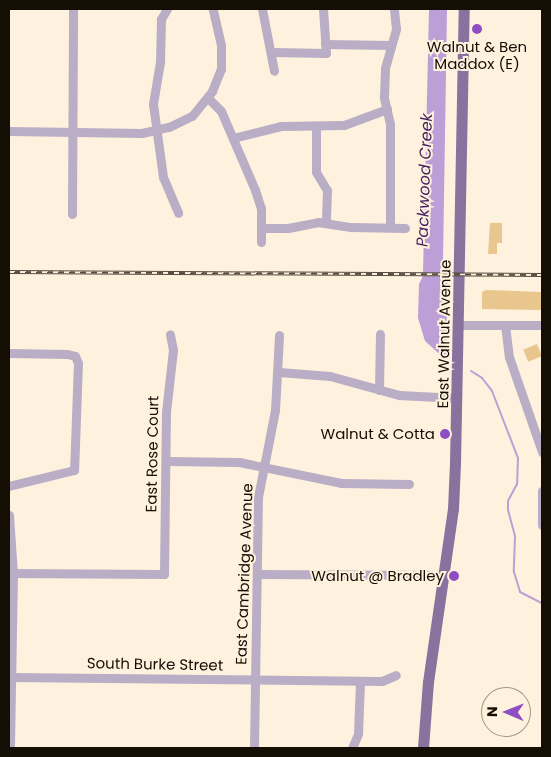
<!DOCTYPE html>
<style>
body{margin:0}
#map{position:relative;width:551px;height:757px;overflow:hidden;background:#fef2de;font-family:Poppins,sans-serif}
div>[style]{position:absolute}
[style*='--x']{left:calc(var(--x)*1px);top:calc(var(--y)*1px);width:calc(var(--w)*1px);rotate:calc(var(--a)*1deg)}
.water>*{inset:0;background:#bb9fd6}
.stream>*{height:2px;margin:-1px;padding:0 1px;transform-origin:1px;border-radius:1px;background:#bb9fd6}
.building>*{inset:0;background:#e9c68d;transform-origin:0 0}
.minor>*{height:9px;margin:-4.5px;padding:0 4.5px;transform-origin:4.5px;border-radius:4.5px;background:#baadc6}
.major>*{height:11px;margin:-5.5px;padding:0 5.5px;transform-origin:5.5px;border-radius:5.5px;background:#89729e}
.rail>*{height:4px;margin-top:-2px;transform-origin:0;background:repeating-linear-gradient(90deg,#fef2de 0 5.5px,#574e41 0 11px);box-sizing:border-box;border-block:1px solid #574e41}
.dots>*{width:14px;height:14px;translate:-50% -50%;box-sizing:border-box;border:2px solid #fef2de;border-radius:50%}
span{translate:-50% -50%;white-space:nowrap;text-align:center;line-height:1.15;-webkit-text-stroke:4px #fef2de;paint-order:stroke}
.poi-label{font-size:15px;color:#150e04}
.right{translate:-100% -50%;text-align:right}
.street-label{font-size:15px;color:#150e04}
.water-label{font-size:16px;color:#472263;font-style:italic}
.frame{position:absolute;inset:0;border:10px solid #150e04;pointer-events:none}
.north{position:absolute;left:481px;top:687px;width:50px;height:50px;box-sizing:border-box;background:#fef2de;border:1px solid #a19787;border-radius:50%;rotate:271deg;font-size:14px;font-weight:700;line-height:20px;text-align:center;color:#150e04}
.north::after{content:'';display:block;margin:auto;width:18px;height:22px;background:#8f4dc2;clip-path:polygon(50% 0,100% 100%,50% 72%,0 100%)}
</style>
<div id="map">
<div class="water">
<i style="clip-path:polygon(429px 9px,447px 9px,443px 260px,448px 261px,448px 273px,423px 273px)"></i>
<i style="clip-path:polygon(423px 276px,448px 276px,446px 360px,425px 341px,418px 318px,419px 284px)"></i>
</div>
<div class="stream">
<i style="--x:471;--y:371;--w:13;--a:32"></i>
<i style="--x:482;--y:378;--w:16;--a:52"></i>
<i style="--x:492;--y:391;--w:72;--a:68.8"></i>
<i style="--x:518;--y:458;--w:26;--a:92"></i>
<i style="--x:517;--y:484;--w:19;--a:118"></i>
<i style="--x:508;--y:501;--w:9;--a:90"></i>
<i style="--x:508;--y:510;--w:27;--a:75"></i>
<i style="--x:515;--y:536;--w:36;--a:92"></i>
<i style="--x:514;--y:572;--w:21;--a:73"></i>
<i style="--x:520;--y:592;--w:25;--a:27"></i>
<i style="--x:542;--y:678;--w:25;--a:90"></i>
</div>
<div class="building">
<i style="clip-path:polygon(490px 223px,502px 223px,502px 243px,497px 243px,497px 254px,488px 254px)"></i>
<i style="clip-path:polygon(486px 290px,542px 292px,542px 310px,482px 309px,482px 292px)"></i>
<i style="left:537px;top:344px;width:13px;height:15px;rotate:67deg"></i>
</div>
<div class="minor">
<i style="--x:167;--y:9;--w:12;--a:121"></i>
<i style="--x:161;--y:19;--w:43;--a:91.3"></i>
<i style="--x:160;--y:62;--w:43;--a:99.5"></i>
<i style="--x:153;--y:104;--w:74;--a:82.2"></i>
<i style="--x:163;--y:177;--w:39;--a:67"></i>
<i style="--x:262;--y:9;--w:63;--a:79"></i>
<i style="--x:325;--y:44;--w:65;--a:0.9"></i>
<i style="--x:272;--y:52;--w:54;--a:1.1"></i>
<i style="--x:326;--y:53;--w:44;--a:-93.9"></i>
<i style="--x:208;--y:98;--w:18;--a:45"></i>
<i style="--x:221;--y:111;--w:86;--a:66.7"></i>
<i style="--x:255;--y:190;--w:19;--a:72"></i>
<i style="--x:261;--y:208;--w:34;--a:90"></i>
<i style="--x:316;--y:126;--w:46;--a:90"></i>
<i style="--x:316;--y:172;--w:21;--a:59"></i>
<i style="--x:327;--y:190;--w:32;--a:92"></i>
<i style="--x:9;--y:131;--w:133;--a:0.9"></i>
<i style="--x:142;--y:133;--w:28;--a:-13"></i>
<i style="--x:169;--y:127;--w:25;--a:-26"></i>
<i style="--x:192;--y:116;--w:32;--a:-51"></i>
<i style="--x:212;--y:91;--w:24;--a:-68"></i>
<i style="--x:221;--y:69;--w:24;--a:-90"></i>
<i style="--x:221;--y:45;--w:37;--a:-103"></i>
<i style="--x:233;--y:138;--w:49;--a:-14"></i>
<i style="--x:281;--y:126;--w:63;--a:-0.9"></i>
<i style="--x:344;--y:125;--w:46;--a:-20.4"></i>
<i style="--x:72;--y:214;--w:205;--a:-89.7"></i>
<i style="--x:390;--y:226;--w:102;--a:-90"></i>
<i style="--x:390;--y:124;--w:28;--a:-103"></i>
<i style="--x:384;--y:97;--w:29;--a:-88"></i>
<i style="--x:385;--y:68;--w:41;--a:-74.2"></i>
<i style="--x:396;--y:29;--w:20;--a:-96"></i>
<i style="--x:261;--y:228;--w:27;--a:0"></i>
<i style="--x:288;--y:228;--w:31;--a:-11"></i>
<i style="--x:318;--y:222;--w:33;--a:9"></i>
<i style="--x:351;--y:227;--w:54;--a:1.1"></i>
<i style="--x:459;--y:325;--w:83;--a:0"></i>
<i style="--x:505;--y:325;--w:32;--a:83"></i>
<i style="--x:509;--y:357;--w:101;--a:70.8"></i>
<i style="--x:9;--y:353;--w:58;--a:1"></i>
<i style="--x:67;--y:354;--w:8;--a:14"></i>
<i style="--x:75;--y:356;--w:8;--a:67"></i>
<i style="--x:78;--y:363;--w:107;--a:92.1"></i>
<i style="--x:74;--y:470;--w:67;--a:166.2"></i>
<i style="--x:279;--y:372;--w:51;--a:4.5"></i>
<i style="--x:330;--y:376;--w:72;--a:15.4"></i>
<i style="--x:399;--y:395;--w:58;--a:3"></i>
<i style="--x:379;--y:390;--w:56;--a:-89"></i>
<i style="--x:166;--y:461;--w:73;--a:0.8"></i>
<i style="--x:239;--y:462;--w:104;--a:11.6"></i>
<i style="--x:341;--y:483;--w:68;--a:0.8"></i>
<i style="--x:542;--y:491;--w:34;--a:90"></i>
<i style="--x:9;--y:515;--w:58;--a:86.1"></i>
<i style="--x:13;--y:573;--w:175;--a:91"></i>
<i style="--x:9;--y:573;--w:155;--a:0.4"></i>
<i style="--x:164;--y:574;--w:162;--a:-89.3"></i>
<i style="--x:166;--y:412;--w:62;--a:-83.6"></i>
<i style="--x:173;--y:350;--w:16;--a:-101"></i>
<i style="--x:257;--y:574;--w:186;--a:0.3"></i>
<i style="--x:9;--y:677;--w:373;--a:0.6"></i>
<i style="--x:382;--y:681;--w:15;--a:-23"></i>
<i style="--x:254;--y:748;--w:251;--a:-89.1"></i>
<i style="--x:258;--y:497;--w:89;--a:-78.9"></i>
<i style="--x:275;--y:410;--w:75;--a:-86.9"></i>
<i style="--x:352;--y:748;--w:15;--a:-67"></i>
<i style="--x:358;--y:734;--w:53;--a:-87.8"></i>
</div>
<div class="major">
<i style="--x:423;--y:748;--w:66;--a:-85.7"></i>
<i style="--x:428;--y:682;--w:175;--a:-81.8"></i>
<i style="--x:453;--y:509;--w:46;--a:-87.5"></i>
<i style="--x:455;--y:463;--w:454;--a:-88.9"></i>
</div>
<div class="rail">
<i style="--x:9;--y:272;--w:533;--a:0.32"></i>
</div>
<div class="dots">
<i style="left:477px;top:29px;background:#8f4dc2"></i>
<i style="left:445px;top:434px;background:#8f4dc2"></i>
<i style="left:454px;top:576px;background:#8f4dc2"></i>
</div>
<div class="poi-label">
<span style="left:477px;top:55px">Walnut &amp; Ben<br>Maddox (E)</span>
<span class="right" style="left:435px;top:434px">Walnut &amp; Cotta</span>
<span class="right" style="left:444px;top:576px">Walnut @ Bradley</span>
</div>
<div class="street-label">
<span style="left:444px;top:334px;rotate:-89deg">East Walnut Avenue</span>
<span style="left:152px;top:454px;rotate:-89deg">East Rose Court</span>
<span style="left:244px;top:574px;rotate:-88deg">East Cambridge Avenue</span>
<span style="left:155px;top:664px;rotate:1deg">South Burke Street</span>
</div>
<div class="water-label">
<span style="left:425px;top:180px;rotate:-88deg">Packwood Creek</span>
</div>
<div class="frame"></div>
<div class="north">N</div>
</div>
